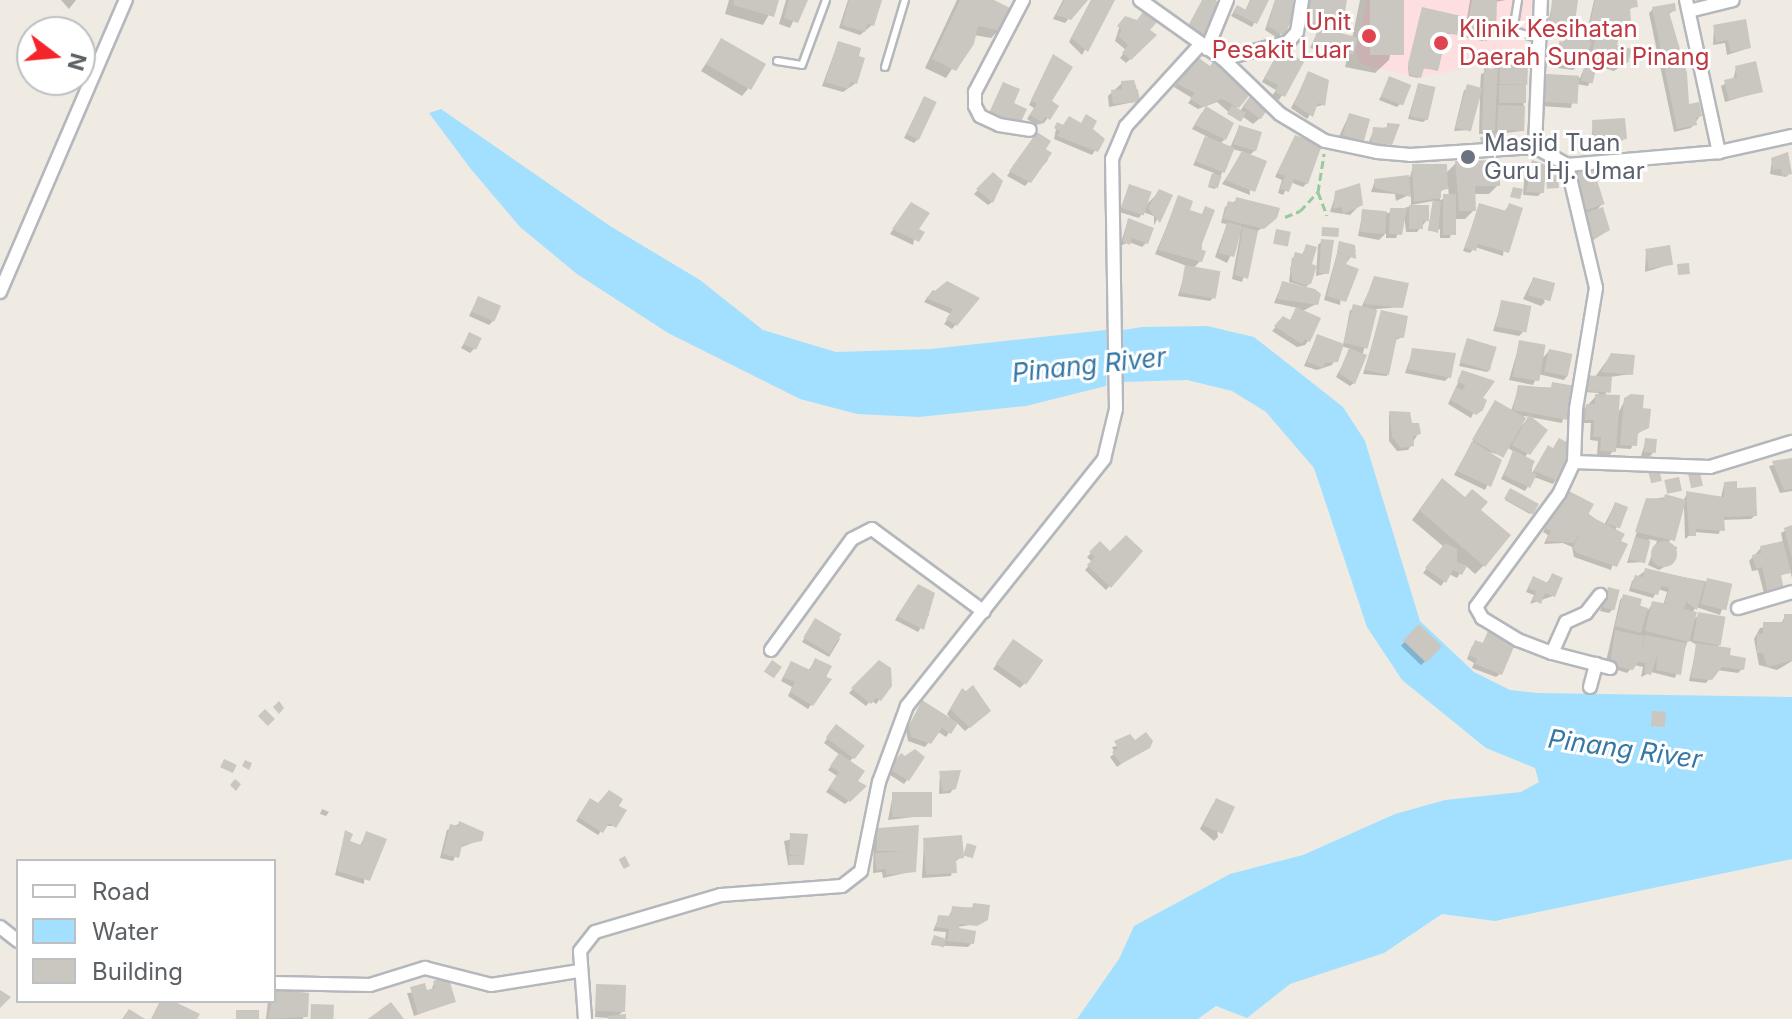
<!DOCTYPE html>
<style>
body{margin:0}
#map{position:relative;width:1792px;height:1019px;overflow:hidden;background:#efebe3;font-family:Inter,sans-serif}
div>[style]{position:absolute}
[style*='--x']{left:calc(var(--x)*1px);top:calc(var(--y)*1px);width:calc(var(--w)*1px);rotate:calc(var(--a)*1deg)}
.medical>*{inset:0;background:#fddfdf}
.water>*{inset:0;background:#a3e0ff}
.shadow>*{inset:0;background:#0003;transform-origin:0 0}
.building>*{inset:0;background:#cac6c0;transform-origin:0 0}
.round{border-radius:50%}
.path>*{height:3px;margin-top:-1.5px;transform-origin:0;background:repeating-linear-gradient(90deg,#97caa0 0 8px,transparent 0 12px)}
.roads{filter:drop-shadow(2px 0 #b4b7bb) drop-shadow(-2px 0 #b4b7bb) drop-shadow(0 2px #b4b7bb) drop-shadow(0 -2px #b4b7bb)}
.service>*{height:6px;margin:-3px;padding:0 3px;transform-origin:3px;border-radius:3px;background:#fff}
.minor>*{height:12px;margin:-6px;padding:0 6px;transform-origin:6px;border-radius:6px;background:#fff}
.dots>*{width:22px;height:22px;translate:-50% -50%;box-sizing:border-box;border:4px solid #fff;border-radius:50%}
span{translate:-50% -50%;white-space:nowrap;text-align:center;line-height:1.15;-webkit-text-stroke:6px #fff;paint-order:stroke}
.health-label{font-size:24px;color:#be3a42}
.right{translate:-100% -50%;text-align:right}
.left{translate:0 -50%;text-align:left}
.worship-label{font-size:24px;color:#5b616d}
.water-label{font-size:26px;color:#3577a5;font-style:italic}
.legend{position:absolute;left:16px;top:859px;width:260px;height:144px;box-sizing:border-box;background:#fff;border:2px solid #bdc0c1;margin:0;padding:10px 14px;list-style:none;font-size:24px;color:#5b6165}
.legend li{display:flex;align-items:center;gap:16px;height:40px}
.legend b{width:40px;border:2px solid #bdc0c1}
.north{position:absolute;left:16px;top:16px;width:80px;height:80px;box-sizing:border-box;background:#fff;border:2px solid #bdc0c1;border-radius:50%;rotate:106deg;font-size:22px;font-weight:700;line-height:32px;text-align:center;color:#5b6165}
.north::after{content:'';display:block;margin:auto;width:28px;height:36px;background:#f3252a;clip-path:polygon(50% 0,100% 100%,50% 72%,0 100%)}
</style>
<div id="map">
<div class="medical">
<i style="clip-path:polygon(1367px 0,1533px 0,1521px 58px,1417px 78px,1361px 64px,1356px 53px)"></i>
</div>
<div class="water">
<i style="clip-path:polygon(441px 109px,610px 226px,700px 280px,763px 330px,836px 352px,930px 349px,1106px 330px,1107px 345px,1123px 345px,1123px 330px,1142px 327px,1207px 326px,1254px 337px,1343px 407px,1365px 441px,1420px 621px,1474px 672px,1510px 690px,1538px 693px,1792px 697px,1792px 859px,1495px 921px,1442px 914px,1384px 953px,1290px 984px,1247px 1018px,1216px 1006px,1198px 1019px,1077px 1019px,1119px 959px,1134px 926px,1230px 874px,1303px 855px,1395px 814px,1445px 800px,1521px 792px,1539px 782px,1535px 768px,1486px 748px,1402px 680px,1367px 627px,1314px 468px,1266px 412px,1232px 391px,1187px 380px,1123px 382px,1122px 357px,1107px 358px,1106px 386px,1026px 406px,919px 417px,857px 414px,800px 399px,668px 333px,577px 274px,520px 227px,470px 168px,429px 113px)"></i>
</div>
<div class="shadow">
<i style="clip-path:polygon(61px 0,76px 0,69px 9px)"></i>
<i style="clip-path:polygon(729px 0,777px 0,763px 25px,725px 14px)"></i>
<i style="clip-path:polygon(786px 0,803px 0,790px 28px,779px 24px)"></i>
<i style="clip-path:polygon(848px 0,875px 0,872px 25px,860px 35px,839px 28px)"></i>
<i style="clip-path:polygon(957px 0,989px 0,1000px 29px,991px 38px,974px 35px,946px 78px,925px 68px)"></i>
<i style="clip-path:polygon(1063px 0,1084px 0,1065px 23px,1053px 19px)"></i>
<i style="clip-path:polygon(1091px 0,1112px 0,1082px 55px,1069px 42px)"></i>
<i style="clip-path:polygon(1250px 0,1267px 0,1252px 27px,1231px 16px,1237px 7px,1245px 11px)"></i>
<i style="clip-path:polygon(1275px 0,1290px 0,1279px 39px,1265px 30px)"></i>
<i style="clip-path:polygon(1309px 0,1345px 0,1340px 27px,1334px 33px,1352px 39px,1360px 0,1402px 0,1389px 60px,1375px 73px,1345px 67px,1347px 59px,1310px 48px,1320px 27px,1304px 24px)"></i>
<i style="clip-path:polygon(1470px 0,1506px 0,1495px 2px,1494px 33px,1486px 33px,1483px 41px,1464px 37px)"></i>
<i style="clip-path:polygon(1553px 0,1573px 22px,1560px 30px,1547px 29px)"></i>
<i style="clip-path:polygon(1594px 0,1635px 0,1636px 6px,1628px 10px,1625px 25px,1588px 27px)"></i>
<i style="clip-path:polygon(1422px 9px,1455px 34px,1445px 34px,1437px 70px,1422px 68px,1418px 78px,1409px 76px,1408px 67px)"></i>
<i style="clip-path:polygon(1653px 9px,1674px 10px,1668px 15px,1687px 107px,1700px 116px,1691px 128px,1674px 132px,1649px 13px)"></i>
<i style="clip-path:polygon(1121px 22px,1154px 36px,1126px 63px,1120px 58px,1126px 50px,1115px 41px)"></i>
<i style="clip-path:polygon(1714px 27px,1749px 48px,1727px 55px,1725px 43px,1713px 45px)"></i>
<i style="clip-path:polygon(1592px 28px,1627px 62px,1614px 71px,1596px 66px,1588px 86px,1576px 84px,1571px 108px,1541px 106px,1543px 80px,1580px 78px,1590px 54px,1573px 70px,1558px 68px,1556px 47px,1567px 39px,1586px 42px)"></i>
<i style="clip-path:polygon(722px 40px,748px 89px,742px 96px,701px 71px)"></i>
<i style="clip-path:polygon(838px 43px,856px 83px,843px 92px,822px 86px)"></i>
<i style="clip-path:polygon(1278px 53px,1301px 63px,1279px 100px,1272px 96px,1276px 90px,1262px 82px)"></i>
<i style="clip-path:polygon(1053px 57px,1049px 102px,1056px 106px,1044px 123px,1036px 125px,1027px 119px,1034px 108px,1029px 105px)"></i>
<i style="clip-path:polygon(1193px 62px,1248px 93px,1235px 109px,1239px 112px,1251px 97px,1260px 118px,1253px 124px,1242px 116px,1239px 121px,1217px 102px,1198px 109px,1188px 103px,1192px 98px,1174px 87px)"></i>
<i style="clip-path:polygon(1500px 66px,1526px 67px,1522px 131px,1497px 134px,1497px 140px,1481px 145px,1481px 139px,1496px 134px,1479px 134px,1480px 97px,1469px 130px,1454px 131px,1464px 90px,1480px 90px,1481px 74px)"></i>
<i style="clip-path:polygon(1736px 68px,1761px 91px,1725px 102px,1721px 86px,1733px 80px)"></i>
<i style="clip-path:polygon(1309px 73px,1327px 81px,1323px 105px,1315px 107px,1307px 119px,1291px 108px)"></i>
<i style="clip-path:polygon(1390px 79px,1401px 103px,1397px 107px,1379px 100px)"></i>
<i style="clip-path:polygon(1122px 83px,1138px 90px,1139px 101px,1109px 107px,1108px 96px)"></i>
<i style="clip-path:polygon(1418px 85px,1427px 119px,1423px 122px,1408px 119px)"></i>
<i style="clip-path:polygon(924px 98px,918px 139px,914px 143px,904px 138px)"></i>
<i style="clip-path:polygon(1202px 112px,1225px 139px,1220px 144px,1230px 148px,1239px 127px,1255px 150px,1249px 156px,1250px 195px,1222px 184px,1244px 152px,1232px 149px,1215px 189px,1208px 187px,1214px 173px,1193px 165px,1208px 137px,1192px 129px)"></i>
<i style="clip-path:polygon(1349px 115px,1362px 140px,1355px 147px,1337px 141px)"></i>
<i style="clip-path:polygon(1593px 122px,1625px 138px,1610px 151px,1590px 152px)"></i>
<i style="clip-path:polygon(1057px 124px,1090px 130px,1102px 140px,1092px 155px,1054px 139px)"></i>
<i style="clip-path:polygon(1397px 126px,1383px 150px,1366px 149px,1374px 129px)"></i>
<i style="clip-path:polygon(1295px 137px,1307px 183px,1303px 187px,1290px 182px,1283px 195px,1278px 193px,1282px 180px,1275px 177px)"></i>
<i style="clip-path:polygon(1034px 138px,1048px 160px,1025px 186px,1007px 176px)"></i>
<i style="clip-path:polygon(1772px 160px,1789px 174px,1786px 177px,1770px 174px)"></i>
<i style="clip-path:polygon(1532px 162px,1542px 192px,1538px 196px,1523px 195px,1525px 170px)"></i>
<i style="clip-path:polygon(evenodd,1456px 163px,1498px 185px,1489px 194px,1473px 194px,1474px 210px,1465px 219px,1454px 219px,1450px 238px,1440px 238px,1440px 229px,1428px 231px,1433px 201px,1411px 205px,1428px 219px,1417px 232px,1406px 232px,1404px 214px,1396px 238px,1386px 238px,1386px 233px,1379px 240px,1358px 236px,1363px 211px,1388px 213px,1411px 206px,1411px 194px,1396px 201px,1395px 194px,1371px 192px,1375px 181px,1410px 177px,1413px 166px,1445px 174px,1456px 163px,1448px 186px,1449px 197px,1440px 200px,1439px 193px,1448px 186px)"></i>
<i style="clip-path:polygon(993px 175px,992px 202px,988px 205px,974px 194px)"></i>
<i style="clip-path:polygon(1570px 178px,1603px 203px,1595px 212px,1604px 233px,1587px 244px)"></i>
<i style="clip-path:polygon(1130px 186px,1145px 206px,1160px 191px,1170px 196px,1154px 225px,1154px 216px,1143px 212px,1139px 218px,1119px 212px)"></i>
<i style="clip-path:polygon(1336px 193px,1361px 204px,1350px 215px,1330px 212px)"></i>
<i style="clip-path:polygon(1179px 198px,1188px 211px,1201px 216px,1206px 209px,1200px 261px,1193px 269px,1214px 297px,1210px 301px,1178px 296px,1187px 266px,1155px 254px)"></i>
<i style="clip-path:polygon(1237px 200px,1271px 222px,1256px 232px,1242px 282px,1232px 279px,1240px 236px,1227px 263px,1215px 257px,1227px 224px,1221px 223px,1225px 207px)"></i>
<i style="clip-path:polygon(1480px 205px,1504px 212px,1509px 205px,1503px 256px,1475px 247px,1470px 253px,1463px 251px)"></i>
<i style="clip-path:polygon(907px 208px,916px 229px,913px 245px,890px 234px)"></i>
<i style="clip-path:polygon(1128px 220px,1146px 243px,1142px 247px,1129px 242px,1120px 246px)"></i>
<i style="clip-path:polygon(1322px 241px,1328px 273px,1316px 276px,1318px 245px)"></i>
<i style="clip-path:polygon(1340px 243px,1356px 250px,1344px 266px,1340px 305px,1324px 300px)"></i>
<i style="clip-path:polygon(1307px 246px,1310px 283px,1306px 287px,1289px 282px,1292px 258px,1301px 256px)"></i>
<i style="clip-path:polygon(1646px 251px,1671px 264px,1645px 272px)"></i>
<i style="clip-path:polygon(1375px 278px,1402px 307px,1376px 309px,1354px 383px,1350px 386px,1336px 377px,1351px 349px,1341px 346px,1332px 365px,1317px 370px,1304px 366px,1317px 336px,1343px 346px,1350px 310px,1361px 308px)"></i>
<i style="clip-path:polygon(1533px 279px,1545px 302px,1541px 306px,1523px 299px)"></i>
<i style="clip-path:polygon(1282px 284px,1316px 304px,1301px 312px,1308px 341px,1305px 345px,1297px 347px,1272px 331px,1283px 319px,1289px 322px,1298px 308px,1274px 303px)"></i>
<i style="clip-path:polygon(933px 290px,939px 294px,977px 299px,952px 329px,944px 324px,951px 314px,924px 302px)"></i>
<i style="clip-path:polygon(478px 298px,493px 321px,489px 325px,469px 316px)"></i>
<i style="clip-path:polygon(1502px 302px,1523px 332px,1519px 336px,1493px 331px)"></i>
<i style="clip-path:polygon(1382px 313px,1402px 337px,1394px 341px,1387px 376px,1363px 374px)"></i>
<i style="clip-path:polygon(470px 334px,474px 349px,470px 353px,461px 348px)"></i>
<i style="clip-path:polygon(1468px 340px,1491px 368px,1487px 372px,1459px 366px)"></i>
<i style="clip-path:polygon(1520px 342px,1541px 360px,1549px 351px,1567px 376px,1564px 380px,1538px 374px,1533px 385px,1509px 380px)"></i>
<i style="clip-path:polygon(1413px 350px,1449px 377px,1445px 381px,1405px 373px)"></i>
<i style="clip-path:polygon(1611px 355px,1631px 374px,1610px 377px,1605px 396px,1616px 417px,1625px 400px,1641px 410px,1647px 427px,1636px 435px,1631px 449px,1615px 448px,1610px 455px,1597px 455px,1598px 441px,1590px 440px,1591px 423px,1582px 423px,1583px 410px,1599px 393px,1584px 392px)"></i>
<i style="clip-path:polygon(1463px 372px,1480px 399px,1471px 418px,1448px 404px)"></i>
<i style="clip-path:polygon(1519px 387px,1572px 388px,1562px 423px,1524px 416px,1520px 427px,1529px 418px,1546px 430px,1524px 458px,1533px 462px,1531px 475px,1545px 451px,1569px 458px,1556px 480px,1553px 484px,1534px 477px,1525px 491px,1501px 479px,1514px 452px,1507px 447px,1500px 455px,1482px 450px,1499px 461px,1485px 490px,1454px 475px,1492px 406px,1511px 411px)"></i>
<i style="clip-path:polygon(1389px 414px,1418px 434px,1408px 450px,1397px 451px,1389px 441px)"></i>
<i style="clip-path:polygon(1646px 440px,1653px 453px,1649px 457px,1641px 456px)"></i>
<i style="clip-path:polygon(1792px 460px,1792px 491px,1780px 493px,1769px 466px)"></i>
<i style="clip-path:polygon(1724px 484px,1755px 515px,1751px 519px,1722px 520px,1719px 534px,1694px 532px,1685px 539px,1684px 505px,1668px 545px,1677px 547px,1673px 562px,1659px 570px,1648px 565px,1657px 541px,1649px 539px,1643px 562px,1627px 563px,1647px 500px,1666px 497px,1683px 501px,1687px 494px,1721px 498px)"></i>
<i style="clip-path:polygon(1434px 490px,1479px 510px,1484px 565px,1475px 574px,1465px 565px,1457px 578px,1449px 574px,1441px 586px,1423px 573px,1444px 547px,1412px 520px)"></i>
<i style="clip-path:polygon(1509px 491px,1531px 513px,1530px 514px,1505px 500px)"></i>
<i style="clip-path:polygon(1562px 495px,1604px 525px,1615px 504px,1625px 508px,1615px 531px,1619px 542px,1611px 570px,1574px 557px,1572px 547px,1563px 543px,1544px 544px,1548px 535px,1543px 532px)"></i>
<i style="clip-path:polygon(1792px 527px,1792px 578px,1790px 570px,1779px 577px,1782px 590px,1765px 597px,1758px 570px,1752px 571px,1749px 561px,1761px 548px,1783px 543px,1781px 533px)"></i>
<i style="clip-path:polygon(1100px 544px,1110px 554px,1140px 551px,1106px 590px,1085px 570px,1092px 562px,1087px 557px)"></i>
<i style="clip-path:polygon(1646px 570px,1730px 586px,1720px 615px,1696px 607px,1692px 613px,1693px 621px,1699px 614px,1720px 644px,1716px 648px,1742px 669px,1738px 673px,1717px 670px,1706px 683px,1689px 681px,1697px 645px,1688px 640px,1675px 678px,1651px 672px,1641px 677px,1643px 667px,1634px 665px,1627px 673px,1605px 666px,1620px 600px,1624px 596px,1648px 610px,1653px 603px,1663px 606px,1667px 592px,1658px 589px,1653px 598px,1629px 591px,1632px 581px)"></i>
<i style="clip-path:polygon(1552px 575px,1560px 579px,1553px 596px,1530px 604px,1534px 595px,1526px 592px,1530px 583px,1534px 579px,1546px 584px)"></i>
<i style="clip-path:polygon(1609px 589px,1613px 609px,1609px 613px,1600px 611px)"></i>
<i style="clip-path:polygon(914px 590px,929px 615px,918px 632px,895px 620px)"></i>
<i style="clip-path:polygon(1785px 616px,1792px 616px,1792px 661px,1777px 670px,1759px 665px,1754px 639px,1760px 628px,1781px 624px)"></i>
<i style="clip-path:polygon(815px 621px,840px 639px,829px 657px,802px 642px)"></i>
<i style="left:1419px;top:627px;width:28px;height:26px;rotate:44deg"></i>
<i style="clip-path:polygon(1488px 634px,1500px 674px,1496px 677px,1472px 668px,1474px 663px,1467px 659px,1472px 646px,1482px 644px)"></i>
<i style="clip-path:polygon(1010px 646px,1024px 684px,1020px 688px,993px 669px)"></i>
<i style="clip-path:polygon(815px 661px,829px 680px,808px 709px,788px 696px,792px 687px,781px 681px,791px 663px,808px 671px)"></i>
<i style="clip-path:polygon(879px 662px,890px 686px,876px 704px,871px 700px,866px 706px,849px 693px)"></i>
<i style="clip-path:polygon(959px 694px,988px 711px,965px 731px,956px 722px,946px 737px,937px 731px,925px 747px,908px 741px,906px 731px,919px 707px,953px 722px,947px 714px)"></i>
<i style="clip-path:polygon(833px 730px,853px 758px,849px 762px,856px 781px,864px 786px,845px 804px,826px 792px,837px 776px,828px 770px,840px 755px,824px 743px)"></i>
<i style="clip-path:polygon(1135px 742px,1147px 745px,1117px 767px,1110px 757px,1115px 753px,1112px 747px)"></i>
<i style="clip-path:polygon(898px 760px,907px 780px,904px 784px,887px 773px)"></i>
<i style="clip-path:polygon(940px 773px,954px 788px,950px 793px,939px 794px)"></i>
<i style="clip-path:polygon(893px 794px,931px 815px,888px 820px)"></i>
<i style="clip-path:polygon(587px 804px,617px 806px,615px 826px,605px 826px,598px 835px,576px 821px)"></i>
<i style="clip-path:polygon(1213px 804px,1218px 837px,1214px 841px,1200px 829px)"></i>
<i style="clip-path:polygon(322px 809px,329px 812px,326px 816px,320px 814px)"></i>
<i style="clip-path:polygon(460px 823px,480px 840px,459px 848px,453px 861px,440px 858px,447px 830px)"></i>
<i style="clip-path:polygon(917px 827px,914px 871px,883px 878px,882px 872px,873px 873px,874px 834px)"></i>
<i style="clip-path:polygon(345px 833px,348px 842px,359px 847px,367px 833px,364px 884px,335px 875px)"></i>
<i style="clip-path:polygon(806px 836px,802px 864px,788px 865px,784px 841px)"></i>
<i style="clip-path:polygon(924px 840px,962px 857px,954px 862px,951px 876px,922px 878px)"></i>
<i style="clip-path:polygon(987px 907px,982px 923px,957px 927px,972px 943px,968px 947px,931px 945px,933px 939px,945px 940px,946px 932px,933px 931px,939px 917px,948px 918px,953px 908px)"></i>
<i style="clip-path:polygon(434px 983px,453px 1002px,414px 1016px,407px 993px,431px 991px)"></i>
<i style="clip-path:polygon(597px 989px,623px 1011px,617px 1017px,624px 1019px,595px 1017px)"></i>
<i style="clip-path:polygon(307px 995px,303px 1019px,266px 1019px,268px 1001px)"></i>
</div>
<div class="building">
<i style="clip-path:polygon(734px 0,779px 0,774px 17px,733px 5px)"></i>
<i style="clip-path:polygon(789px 0,808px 0,798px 23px,784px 18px)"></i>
<i style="clip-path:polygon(849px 0,882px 0,874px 26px,868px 24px,865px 32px,842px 25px)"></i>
<i style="clip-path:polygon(960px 0,994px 0,1012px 9px,1001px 31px,978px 26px,974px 44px,956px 71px,932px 59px)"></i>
<i style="clip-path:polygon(1065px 0,1088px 0,1071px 20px,1056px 15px)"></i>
<i style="clip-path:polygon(1091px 0,1115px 0,1088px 52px,1071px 38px)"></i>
<i style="clip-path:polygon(1202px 0,1216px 0,1221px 10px,1205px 38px,1188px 26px)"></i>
<i style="clip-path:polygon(1251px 0,1269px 0,1257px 24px,1233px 12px,1237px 5px,1246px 10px)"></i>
<i style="clip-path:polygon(1275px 0,1293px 0,1298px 7px,1284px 36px,1268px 26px)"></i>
<i style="clip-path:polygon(1311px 0,1347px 0,1342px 28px,1307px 21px)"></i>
<i style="left:1370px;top:0;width:34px;height:55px"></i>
<i style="clip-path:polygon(1472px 0,1497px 0,1496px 34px,1488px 33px,1487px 41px,1465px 36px)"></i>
<i style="clip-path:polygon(1552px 0,1578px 0,1575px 22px,1550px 26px)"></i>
<i style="clip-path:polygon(1595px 0,1637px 0,1638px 7px,1630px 8px,1631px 22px,1590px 24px)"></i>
<i style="clip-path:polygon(1675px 3px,1676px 11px,1669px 12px,1687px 73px,1689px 104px,1699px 102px,1702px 116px,1696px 118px,1697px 125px,1677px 129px,1652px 7px)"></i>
<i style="clip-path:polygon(1422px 7px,1461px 16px,1457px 35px,1447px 33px,1438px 71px,1424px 68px,1421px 78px,1410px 75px,1408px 64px)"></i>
<i style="clip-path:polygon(1143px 12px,1157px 22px,1150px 30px,1157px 35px,1131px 60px,1122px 53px,1128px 45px,1118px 36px,1122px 30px,1117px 26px,1125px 16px,1137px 20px)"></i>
<i style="clip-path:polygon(1746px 19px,1751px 48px,1731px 52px,1728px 40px,1716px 42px,1713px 25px)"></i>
<i style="clip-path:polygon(1592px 26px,1620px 33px,1617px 45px,1632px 49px,1628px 63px,1622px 61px,1620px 68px,1590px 60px,1595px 40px,1589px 38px)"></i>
<i style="left:1318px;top:27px;width:41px;height:18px;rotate:15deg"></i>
<i style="clip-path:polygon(1566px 37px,1591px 41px,1588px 58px,1580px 57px,1579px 67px,1561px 64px,1559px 41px,1565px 42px)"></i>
<i style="left:721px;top:38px;width:52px;height:30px;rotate:30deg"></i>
<i style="clip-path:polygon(838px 41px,861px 48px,859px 56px,865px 58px,857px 84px,851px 82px,848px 89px,825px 82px)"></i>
<i style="clip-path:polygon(1281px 47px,1304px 62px,1285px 97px,1275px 92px,1278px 85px,1264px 78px)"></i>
<i style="clip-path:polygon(1053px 54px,1073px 67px,1052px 101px,1059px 106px,1050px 120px,1045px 117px,1042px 122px,1030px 115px,1037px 104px,1031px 100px)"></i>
<i style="clip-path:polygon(1196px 56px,1210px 66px,1213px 62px,1251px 93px,1239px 108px,1222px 99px,1203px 107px,1190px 99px,1195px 93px,1176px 83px)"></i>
<i style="clip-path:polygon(1756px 61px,1763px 92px,1729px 100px,1724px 80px,1737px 77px,1735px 66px)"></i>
<i style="left:1500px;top:64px;width:28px;height:20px;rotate:2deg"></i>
<i style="left:1585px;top:64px;width:12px;height:17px;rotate:14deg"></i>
<i style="clip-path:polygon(1484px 68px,1498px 69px,1497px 84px,1492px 83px,1497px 85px,1495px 131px,1482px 131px)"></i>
<i style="clip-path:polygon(1308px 71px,1329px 80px,1325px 106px,1318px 103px,1313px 117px,1294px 104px)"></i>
<i style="left:1546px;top:74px;width:33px;height:28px;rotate:3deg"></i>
<i style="left:1389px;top:76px;width:24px;height:22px;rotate:22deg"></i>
<i style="clip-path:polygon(1134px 80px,1141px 102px,1113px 104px,1111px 90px,1122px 89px,1121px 81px)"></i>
<i style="clip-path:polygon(1003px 82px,1020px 89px,1014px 103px,1027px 109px,1019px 126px,989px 113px)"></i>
<i style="left:1418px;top:83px;width:18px;height:34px;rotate:13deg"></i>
<i style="left:1467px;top:84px;width:16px;height:45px;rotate:15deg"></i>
<i style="left:1499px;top:85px;width:27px;height:18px"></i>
<i style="left:1251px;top:95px;width:22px;height:14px;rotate:36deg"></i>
<i style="left:924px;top:96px;width:14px;height:42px;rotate:25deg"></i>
<i style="left:1232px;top:105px;width:16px;height:10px;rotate:30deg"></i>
<i style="left:1498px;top:105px;width:27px;height:25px;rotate:2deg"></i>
<i style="clip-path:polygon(1206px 106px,1234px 123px,1226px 140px,1195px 125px)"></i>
<i style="left:1349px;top:113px;width:22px;height:23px;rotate:16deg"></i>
<i style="clip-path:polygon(1086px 114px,1097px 121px,1093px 129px,1105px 139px,1098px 152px,1057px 136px,1060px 131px,1054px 128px,1057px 122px,1063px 125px,1069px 116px,1081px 123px)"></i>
<i style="clip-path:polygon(1625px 118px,1627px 139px,1615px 140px,1616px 148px,1594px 149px,1592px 120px)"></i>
<i style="clip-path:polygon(1387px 123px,1400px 124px,1392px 145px,1371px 143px,1373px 127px,1387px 128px)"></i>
<i style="left:1239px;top:125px;width:24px;height:20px;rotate:17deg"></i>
<i style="clip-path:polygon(1037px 132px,1051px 141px,1046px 149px,1052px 153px,1031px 183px,1009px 171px)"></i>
<i style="left:1499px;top:132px;width:7px;height:20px;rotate:74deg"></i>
<i style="clip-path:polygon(1295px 135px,1322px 145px,1308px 184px,1294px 179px,1289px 192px,1280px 189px,1285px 176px,1277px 173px)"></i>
<i style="left:1205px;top:136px;width:32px;height:27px;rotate:22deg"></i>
<i style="clip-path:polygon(1242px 151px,1267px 161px,1255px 192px,1225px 180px)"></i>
<i style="clip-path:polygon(1788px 152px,1792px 174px,1782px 176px,1781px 169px,1773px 170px,1771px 158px)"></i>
<i style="clip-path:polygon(1500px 160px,1500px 186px,1475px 186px,1476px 211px,1459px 211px,1455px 161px)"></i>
<i style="clip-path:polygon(1532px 160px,1546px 165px,1544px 193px,1526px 192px)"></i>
<i style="clip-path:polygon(1412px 164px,1447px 164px,1448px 189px,1441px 190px,1441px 198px,1414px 202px)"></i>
<i style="left:1592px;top:165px;width:41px;height:20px;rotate:72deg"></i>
<i style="clip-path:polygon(993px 172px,1003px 181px,993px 203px,976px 189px)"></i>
<i style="left:1212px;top:173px;width:10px;height:13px;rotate:17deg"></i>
<i style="clip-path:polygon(1409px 175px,1411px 197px,1375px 188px,1374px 179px)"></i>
<i style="left:1558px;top:175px;width:13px;height:12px;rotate:86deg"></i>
<i style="clip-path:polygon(1360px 183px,1363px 205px,1343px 214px,1342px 207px,1333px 209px,1335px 191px)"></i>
<i style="left:1129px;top:184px;width:24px;height:25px;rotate:19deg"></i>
<i style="clip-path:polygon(1513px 187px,1523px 189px,1520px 199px,1510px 197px)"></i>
<i style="clip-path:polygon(1159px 189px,1173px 195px,1160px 223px,1148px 208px)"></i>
<i style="left:1456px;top:194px;width:41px;height:13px;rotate:90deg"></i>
<i style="clip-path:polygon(1178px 195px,1193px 201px,1190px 210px,1202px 214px,1205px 206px,1215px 210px,1200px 249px,1206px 251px,1202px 262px,1158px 250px)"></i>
<i style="clip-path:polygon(1236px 197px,1280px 208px,1277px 218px,1264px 229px,1223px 219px,1228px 201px,1235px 203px)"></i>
<i style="clip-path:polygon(1433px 200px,1441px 202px,1438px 233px,1428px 230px)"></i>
<i style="clip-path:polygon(911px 202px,930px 213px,919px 229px,925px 232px,919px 242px,892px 229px)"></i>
<i style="clip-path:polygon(1479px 203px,1506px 211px,1509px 203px,1523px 208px,1509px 253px,1478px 244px,1476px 251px,1465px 248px)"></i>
<i style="clip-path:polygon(1409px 205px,1429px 205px,1429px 221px,1423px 221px,1423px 229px,1409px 229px)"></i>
<i style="clip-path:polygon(1603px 207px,1610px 230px,1591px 241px,1582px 214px)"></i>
<i style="clip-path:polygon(1390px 208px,1407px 208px,1402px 235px,1389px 234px)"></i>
<i style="left:1362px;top:209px;width:25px;height:23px;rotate:5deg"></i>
<i style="clip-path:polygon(1128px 218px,1154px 228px,1148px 244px,1132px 238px,1130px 245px,1123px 242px)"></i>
<i style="left:1227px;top:222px;width:16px;height:32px;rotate:15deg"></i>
<i style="clip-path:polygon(1243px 227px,1258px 231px,1248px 279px,1235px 275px)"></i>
<i style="left:1322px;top:227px;width:17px;height:9px;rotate:3deg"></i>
<i style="left:1276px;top:229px;width:15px;height:15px;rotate:11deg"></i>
<i style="clip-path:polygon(1321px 239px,1334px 240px,1329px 274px,1319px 273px)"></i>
<i style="clip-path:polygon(1339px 241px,1355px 245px,1356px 259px,1337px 252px)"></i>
<i style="clip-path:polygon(1306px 244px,1317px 247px,1312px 264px,1317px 266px,1311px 284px,1305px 285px,1293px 281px,1290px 269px,1295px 252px,1303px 254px)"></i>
<i style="left:1670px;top:245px;width:20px;height:25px;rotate:81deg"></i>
<i style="clip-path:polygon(1337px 253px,1349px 256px,1346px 264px,1359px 269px,1346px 302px,1327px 296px)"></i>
<i style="left:1689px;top:263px;width:11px;height:12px;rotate:85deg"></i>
<i style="left:1185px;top:265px;width:36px;height:28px;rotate:10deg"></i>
<i style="clip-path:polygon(1374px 276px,1409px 283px,1403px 308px,1364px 304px)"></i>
<i style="left:1533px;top:277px;width:23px;height:19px;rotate:15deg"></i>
<i style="clip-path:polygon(947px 281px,980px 298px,957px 326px,946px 319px,953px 309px,926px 298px)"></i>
<i style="clip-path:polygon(1282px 281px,1315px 289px,1321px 294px,1318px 305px,1277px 299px)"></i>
<i style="left:478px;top:296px;width:25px;height:17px;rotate:23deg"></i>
<i style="left:1501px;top:300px;width:31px;height:27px;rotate:11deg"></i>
<i style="left:1353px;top:304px;width:25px;height:40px;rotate:14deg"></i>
<i style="clip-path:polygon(1296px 307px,1321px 318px,1310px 342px,1305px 339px,1302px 344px,1274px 326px,1283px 316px,1290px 320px)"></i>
<i style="clip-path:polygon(1381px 310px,1408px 316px,1404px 338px,1397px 337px,1389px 375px,1365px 370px)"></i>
<i style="left:469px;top:332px;width:14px;height:13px;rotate:25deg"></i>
<i style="clip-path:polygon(1317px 334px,1344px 344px,1338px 362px,1325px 363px,1323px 368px,1307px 362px)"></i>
<i style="left:1467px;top:338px;width:31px;height:25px;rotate:17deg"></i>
<i style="left:1519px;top:340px;width:27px;height:37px;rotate:10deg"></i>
<i style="clip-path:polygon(1349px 348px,1367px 355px,1355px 384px,1339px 373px)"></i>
<i style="clip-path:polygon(1412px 348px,1456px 353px,1451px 378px,1408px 369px)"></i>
<i style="left:1549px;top:349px;width:24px;height:23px;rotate:12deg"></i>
<i style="clip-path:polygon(1611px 353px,1635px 355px,1633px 375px,1601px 372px)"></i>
<i style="clip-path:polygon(1462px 370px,1495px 381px,1483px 398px,1487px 400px,1483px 410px,1476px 415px,1451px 400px,1456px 387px,1463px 390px,1465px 385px,1457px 382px)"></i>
<i style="left:1585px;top:375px;width:27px;height:16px;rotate:4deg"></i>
<i style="clip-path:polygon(1552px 382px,1575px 386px,1568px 420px,1513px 410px,1518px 385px,1551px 388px)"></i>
<i style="clip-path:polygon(1595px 394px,1620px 395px,1616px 452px,1600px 451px,1601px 437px,1593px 437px,1594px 420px,1585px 420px,1586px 404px,1595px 404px)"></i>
<i style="clip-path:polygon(1631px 394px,1644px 395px,1643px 408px,1651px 409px,1649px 428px,1638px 433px,1637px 446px,1620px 445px,1624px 398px)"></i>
<i style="left:1495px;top:400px;width:36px;height:46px;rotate:30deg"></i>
<i style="clip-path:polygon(1389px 411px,1410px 412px,1412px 423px,1419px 423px,1421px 434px,1413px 436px,1414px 446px,1401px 448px,1392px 437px)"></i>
<i style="clip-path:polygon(1529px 415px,1548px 430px,1530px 455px,1512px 445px)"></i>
<i style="clip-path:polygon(1559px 438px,1572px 445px,1558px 481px,1534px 471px,1548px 445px,1553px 448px)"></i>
<i style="left:1645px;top:438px;width:12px;height:14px;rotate:5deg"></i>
<i style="clip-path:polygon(1472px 441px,1502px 460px,1491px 487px,1457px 471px)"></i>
<i style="clip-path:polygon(1513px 450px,1535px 461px,1530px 471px,1537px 474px,1530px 488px,1504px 475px)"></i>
<i style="clip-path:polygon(1792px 458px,1792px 489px,1784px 490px,1772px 461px)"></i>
<i style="left:1659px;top:469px;width:12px;height:11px;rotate:76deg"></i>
<i style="left:1700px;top:472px;width:14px;height:12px;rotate:78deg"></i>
<i style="left:1679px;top:477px;width:14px;height:15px;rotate:78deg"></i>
<i style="clip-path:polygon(1442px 478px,1465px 497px,1472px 489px,1488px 502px,1481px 510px,1511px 535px,1485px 567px,1419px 510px)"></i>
<i style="clip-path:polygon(1737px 481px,1737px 488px,1756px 487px,1757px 516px,1724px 517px,1725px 531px,1696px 529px,1696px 536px,1689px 536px,1686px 491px,1724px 497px,1724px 482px)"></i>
<i style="left:1510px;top:488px;width:33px;height:12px;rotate:29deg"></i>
<i style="clip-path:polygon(1565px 489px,1594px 504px,1588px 515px,1625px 534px,1621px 541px,1628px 544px,1617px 567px,1577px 553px,1573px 548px,1580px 532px,1574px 543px,1546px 541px,1551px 531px,1545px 528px,1547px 520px)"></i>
<i style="clip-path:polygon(1665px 494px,1686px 500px,1675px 541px,1635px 532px,1646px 498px,1664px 499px)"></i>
<i style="left:1615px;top:502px;width:14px;height:23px;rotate:21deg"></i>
<i style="clip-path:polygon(1792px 525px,1792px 556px,1791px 556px,1784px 528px)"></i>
<i style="clip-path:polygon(1126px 535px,1143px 551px,1111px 588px,1087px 565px,1095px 557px,1089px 552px,1100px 541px,1110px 551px)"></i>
<i style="left:1635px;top:537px;width:16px;height:23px;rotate:14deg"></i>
<i class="round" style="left:1651px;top:541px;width:26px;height:26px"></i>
<i style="clip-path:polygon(1783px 541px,1791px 573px,1781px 575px,1784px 590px,1768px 594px,1762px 567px,1756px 569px,1752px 555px,1761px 553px,1760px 546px)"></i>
<i style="clip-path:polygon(1445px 543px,1457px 549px,1457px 562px,1467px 566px,1462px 575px,1453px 570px,1446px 583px,1425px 568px)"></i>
<i style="clip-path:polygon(1645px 568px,1705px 582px,1697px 610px,1686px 602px,1684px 609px,1697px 612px,1689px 642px,1645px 631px,1652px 601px,1679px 606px,1665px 603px,1669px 588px,1661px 586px,1658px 595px,1631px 588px,1635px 575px,1643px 577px)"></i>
<i style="clip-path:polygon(1552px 573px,1563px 578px,1555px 597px,1545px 593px,1541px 604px,1533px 600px,1536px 591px,1528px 588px,1533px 576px,1548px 583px)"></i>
<i style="left:1707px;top:578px;width:26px;height:27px;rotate:13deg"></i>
<i style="clip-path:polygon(918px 584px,935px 593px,924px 630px,897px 616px)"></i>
<i style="left:1608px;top:587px;width:12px;height:21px;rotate:14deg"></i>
<i style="clip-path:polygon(1623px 594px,1642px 599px,1640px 606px,1648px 608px,1641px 633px,1615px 626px)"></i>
<i style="left:1698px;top:612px;width:28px;height:29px;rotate:10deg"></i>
<i style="clip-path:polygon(1784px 614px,1792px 614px,1792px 661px,1767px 667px,1763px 653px,1757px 653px,1757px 633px,1763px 634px,1763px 622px,1784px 622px)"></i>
<i style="left:815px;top:618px;width:31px;height:23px;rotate:31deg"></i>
<i style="left:1419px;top:624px;width:32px;height:23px;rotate:44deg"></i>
<i style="clip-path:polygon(1615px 630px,1644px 636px,1642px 651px,1645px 635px,1686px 643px,1681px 675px,1656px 670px,1658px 653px,1651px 675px,1644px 673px,1646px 663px,1638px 662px,1633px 670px,1610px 665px)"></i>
<i style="clip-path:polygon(1488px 631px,1516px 642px,1502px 675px,1475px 664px,1477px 659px,1469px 655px,1475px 640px,1483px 643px)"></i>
<i style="left:1013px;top:639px;width:37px;height:30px;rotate:35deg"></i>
<i style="clip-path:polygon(1696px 643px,1731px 648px,1730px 655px,1746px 658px,1744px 670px,1722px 667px,1712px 680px,1691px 678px)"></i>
<i style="clip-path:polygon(815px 658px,832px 666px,826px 677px,832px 679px,813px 706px,790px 692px,795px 682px,783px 677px,791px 661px,810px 670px)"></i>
<i style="left:772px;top:660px;width:12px;height:14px;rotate:35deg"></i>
<i style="clip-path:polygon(879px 660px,891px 668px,892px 686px,881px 701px,876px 698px,871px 704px,851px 688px)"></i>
<i style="clip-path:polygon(973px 685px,991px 711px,970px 728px,950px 709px,962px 688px,966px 691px)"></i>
<i style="clip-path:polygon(922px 700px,958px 723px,951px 734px,942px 728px,931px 744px,911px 737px,909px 726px)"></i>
<i style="clip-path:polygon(279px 701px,284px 708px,279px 714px,273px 707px)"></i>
<i style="left:265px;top:709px;width:14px;height:10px;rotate:45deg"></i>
<i style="left:1652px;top:711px;width:14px;height:15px;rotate:4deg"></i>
<i style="left:836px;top:724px;width:36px;height:17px;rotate:37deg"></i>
<i style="clip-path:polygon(1146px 732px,1153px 741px,1150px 748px,1121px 764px,1112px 752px,1118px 748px,1114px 741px,1130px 734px,1135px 740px)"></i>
<i style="clip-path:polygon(915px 749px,925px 757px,909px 781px,889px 769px,901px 753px,905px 756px)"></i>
<i style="clip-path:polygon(839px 753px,865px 771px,858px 781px,867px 786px,850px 802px,829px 787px,839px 772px,830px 766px)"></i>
<i style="left:224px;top:759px;width:14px;height:9px;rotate:25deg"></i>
<i style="clip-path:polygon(245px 760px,252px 763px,249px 770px,242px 766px)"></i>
<i style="clip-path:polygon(961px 770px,956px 789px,943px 792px,939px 771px)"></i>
<i style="clip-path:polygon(235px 779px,241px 784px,236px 791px,230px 785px)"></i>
<i style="clip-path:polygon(609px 790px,623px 799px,619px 806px,627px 810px,616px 828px,609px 823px,603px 833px,578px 817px,590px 798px,598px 803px)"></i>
<i style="left:892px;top:792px;width:40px;height:25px"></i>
<i style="left:1216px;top:798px;width:21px;height:30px;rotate:25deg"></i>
<i style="clip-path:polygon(459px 821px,484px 832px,482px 841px,462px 845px,459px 858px,443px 854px,450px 824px,458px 826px)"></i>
<i style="clip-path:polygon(919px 825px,916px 872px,886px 875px,886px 869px,876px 870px,875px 853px,903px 851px,877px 851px,877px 828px)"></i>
<i style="clip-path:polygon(345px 830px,353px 834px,350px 841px,361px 845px,366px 831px,387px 839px,370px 881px,337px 871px)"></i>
<i style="clip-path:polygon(790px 833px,808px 834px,804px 865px,789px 864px,789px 856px,801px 856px,789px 855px)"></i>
<i style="clip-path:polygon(962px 835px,964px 858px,956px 859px,957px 873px,926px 875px,923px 838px)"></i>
<i style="left:967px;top:843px;width:10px;height:13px;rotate:17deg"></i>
<i style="left:625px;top:856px;width:11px;height:7px;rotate:63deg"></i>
<i style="clip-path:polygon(973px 903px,990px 905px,988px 920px,977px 926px,960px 924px,959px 928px,976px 931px,974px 944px,947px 941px,949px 929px,936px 927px,938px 915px,951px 916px,952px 906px,972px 908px)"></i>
<i style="left:934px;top:935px;width:13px;height:9px;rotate:18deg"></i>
<i style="clip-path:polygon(448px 976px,456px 1002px,418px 1014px,410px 987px,425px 983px,427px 990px,435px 988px,433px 981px)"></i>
<i style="left:626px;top:985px;width:27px;height:30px;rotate:92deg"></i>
<i style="clip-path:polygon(274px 989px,309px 993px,308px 1017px,268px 1019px)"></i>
<i style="clip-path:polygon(0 990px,11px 997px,0 1008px)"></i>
<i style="clip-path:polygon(160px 1001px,173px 1001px,200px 1014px,197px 1019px,151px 1019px)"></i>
<i style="clip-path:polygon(391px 1002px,404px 1019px,368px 1019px)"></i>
<i style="left:311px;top:1004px;width:23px;height:15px;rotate:2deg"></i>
<i style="clip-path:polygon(129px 1009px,145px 1019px,122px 1019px)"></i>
<i style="left:236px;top:1010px;width:23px;height:9px"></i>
<i style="clip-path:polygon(626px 1014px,626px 1019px,608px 1019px,608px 1016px)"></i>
</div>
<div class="path">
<i style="--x:1318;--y:192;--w:25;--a:69"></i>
<i style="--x:1285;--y:217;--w:16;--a:-22"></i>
<i style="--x:1300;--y:211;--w:26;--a:-47"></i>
<i style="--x:1318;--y:192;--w:39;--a:-81"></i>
</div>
<div class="roads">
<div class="service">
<i style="--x:1518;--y:0;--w:31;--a:99"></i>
<i style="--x:1513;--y:31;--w:25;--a:16"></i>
<i style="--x:777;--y:61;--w:25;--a:9"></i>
<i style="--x:802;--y:65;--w:69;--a:-69.7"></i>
<i style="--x:885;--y:67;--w:70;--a:-73.4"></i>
</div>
<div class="minor">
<i style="--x:1023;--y:0;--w:104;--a:117.6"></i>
<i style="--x:975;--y:92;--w:14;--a:90"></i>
<i style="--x:975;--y:106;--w:11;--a:63"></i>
<i style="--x:980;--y:116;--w:21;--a:25"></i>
<i style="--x:999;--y:125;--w:31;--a:9"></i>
<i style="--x:1140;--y:0;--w:102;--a:35.4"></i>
<i style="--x:1223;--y:59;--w:79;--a:44"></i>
<i style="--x:1280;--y:114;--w:52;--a:31"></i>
<i style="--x:1325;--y:141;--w:53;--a:11.9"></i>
<i style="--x:1377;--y:152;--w:33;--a:5"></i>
<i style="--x:1410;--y:155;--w:125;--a:-3.7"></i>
<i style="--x:1535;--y:147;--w:37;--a:29"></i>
<i style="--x:1567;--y:165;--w:153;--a:-4.9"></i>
<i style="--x:1719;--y:152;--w:75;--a:-12.4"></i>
<i style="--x:1686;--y:0;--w:156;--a:77.8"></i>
<i style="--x:1689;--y:11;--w:45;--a:-14"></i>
<i style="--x:1207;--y:49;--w:53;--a:-67.8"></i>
<i style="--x:1223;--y:59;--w:67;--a:-14.7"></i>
<i style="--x:1288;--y:42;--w:13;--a:-48"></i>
<i style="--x:1297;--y:32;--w:32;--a:-81"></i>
<i style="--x:1535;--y:147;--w:147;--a:-87.7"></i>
<i style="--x:1567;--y:165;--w:126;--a:76.7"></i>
<i style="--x:1596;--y:288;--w:123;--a:99.4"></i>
<i style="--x:1576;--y:409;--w:53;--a:92.2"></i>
<i style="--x:1574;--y:462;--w:35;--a:115"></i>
<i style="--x:1559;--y:494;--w:140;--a:126.3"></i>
<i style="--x:1476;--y:607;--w:13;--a:61"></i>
<i style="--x:1482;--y:618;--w:42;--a:31.4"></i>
<i style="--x:1518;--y:640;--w:36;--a:21"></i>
<i style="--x:1552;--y:653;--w:34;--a:-66"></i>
<i style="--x:1566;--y:622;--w:22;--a:-24"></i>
<i style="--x:1586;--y:613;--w:23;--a:-52"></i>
<i style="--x:0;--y:292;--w:318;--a:-66.7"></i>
<i style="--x:1574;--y:462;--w:136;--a:2.1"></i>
<i style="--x:1710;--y:467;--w:86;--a:-17"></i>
<i style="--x:1738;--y:608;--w:56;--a:-16.5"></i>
<i style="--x:771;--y:650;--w:137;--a:-53.9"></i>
<i style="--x:852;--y:539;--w:22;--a:-27"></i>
<i style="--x:872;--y:529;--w:139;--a:36.5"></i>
<i style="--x:1552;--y:653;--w:60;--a:14.5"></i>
<i style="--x:1590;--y:687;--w:24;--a:-75"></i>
<i style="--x:0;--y:927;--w:23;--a:38"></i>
<i style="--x:274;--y:983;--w:96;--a:1.2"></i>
<i style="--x:370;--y:985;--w:58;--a:-17.2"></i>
<i style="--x:425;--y:968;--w:68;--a:14.4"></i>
<i style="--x:491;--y:985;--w:88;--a:-9.1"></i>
<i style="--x:585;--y:1019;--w:68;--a:-94.2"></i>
<i style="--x:580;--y:951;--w:24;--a:-52"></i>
<i style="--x:595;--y:932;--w:131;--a:-16.4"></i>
<i style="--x:721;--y:895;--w:121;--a:-4.3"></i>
<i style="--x:842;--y:886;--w:24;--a:-38"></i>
<i style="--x:861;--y:871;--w:91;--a:-78.6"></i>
<i style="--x:879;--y:782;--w:81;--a:-69.8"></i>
<i style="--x:907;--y:706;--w:316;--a:-51.4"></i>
<i style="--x:1104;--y:459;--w:51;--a:-76.5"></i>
<i style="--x:1116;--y:409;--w:250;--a:-90.9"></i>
<i style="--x:1112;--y:159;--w:36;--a:-67"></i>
<i style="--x:1126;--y:126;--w:111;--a:-47.6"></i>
</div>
</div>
<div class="dots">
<i style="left:1369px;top:36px;background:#e0444e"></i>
<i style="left:1441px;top:43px;background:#e0444e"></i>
<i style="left:1468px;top:157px;background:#6b7280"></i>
</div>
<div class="health-label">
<span class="right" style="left:1351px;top:36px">Unit<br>Pesakit Luar</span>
<span class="left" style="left:1459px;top:43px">Klinik Kesihatan<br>Daerah Sungai Pinang</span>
</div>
<div class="worship-label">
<span class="left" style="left:1484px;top:157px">Masjid Tuan<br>Guru Hj. Umar</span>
</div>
<div class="water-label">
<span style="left:1089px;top:365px;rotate:-6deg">Pinang River</span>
<span style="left:1625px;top:749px;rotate:8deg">Pinang River</span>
</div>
<ul class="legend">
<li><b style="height:10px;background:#fff"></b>Road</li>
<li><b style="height:22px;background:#a3e0ff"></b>Water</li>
<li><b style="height:22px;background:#cac6c0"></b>Building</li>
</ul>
<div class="north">N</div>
</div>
